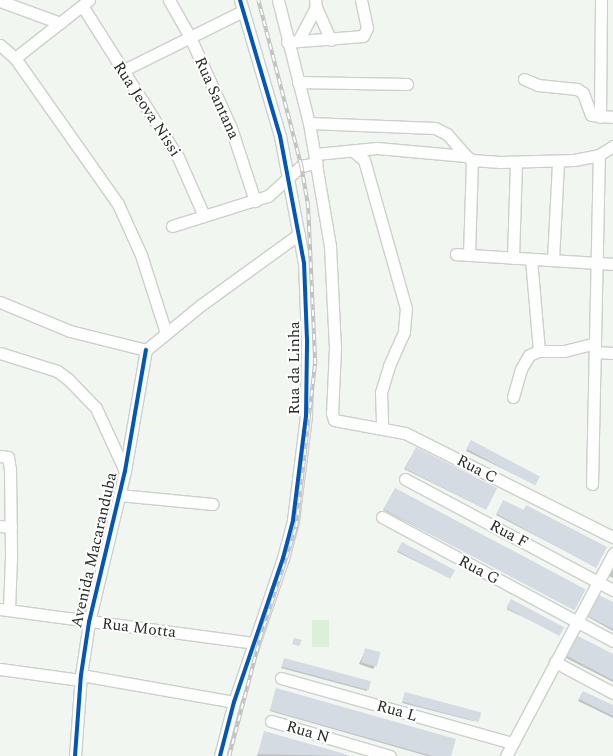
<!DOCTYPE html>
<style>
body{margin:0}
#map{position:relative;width:613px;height:756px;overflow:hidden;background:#f1f6f0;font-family:Spectral,serif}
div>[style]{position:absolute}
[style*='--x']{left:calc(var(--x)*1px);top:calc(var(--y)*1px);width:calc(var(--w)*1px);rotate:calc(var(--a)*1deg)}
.green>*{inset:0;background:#dcf0d9;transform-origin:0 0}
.shadow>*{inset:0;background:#0003;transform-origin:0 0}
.building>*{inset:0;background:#d4dbe2;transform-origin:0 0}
.roads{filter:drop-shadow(1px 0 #ccd0cb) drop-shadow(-1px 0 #ccd0cb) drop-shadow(0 1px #ccd0cb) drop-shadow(0 -1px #ccd0cb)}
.minor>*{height:11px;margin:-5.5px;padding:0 5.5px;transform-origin:5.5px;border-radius:5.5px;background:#fdfefd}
.rail>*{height:3.5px;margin-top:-1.75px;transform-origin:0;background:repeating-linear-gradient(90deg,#fff 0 6px,#c0c0c0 0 12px);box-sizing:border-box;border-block:1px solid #c0c0c0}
.cycleway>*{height:4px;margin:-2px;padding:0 2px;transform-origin:2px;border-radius:2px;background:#0057b8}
span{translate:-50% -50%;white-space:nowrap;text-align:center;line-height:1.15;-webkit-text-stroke:4px #fff;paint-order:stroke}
.street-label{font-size:16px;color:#272a26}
</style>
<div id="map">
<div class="green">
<i style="left:312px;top:620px;width:17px;height:27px"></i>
</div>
<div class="shadow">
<i style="clip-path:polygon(470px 443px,534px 484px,466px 451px)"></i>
<i style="clip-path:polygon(415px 450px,485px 509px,404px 469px)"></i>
<i style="clip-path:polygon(394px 491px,575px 608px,383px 510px)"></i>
<i style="clip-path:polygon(503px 501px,523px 511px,525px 508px,596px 567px,496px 515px)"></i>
<i style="clip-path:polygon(401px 545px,450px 578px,397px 552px)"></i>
<i style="clip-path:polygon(613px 568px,613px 578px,609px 576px)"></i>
<i style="clip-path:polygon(598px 598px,613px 603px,613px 631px,588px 617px)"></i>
<i style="left:510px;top:602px;width:59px;height:8px;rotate:25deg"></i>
<i style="clip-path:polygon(578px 637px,613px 655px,613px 682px,566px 658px)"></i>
<i style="clip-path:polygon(366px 649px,375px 666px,373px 669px,359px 664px)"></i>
<i style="clip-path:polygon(285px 659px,370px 683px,367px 691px,281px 668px)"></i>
<i style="clip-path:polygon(276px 689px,450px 756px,427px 756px,270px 711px)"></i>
<i style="clip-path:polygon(405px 693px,477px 722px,402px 703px)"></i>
<i style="clip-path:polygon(582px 693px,613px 706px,613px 718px,578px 701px)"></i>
<i style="clip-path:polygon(265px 732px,349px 756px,257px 756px)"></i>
</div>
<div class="building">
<i style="left:471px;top:440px;width:78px;height:10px;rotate:28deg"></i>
<i style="left:416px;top:447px;width:91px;height:24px;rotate:27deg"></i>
<i style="left:395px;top:488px;width:216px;height:24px;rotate:28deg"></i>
<i style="clip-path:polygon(503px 500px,524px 510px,526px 505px,607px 547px,596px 568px,497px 514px)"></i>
<i style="left:402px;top:542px;width:60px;height:10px;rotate:28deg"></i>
<i style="clip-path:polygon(599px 595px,613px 602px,613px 629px,588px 616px)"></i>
<i style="left:511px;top:599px;width:60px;height:10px;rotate:28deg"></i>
<i style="clip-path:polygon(578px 636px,613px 654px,613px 680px,567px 656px)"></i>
<i style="clip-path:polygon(294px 638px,302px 640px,299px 646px,292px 644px)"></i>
<i style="left:365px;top:648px;width:16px;height:15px;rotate:15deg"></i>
<i style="left:284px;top:658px;width:90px;height:9px;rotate:15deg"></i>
<i style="clip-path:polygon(276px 688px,456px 739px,451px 756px,432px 756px,270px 710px)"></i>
<i style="clip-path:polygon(583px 691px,613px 705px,613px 716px,579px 699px)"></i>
<i style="left:405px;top:692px;width:79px;height:10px;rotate:15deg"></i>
<i style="clip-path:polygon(264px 731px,345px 754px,345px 756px,258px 754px)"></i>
</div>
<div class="roads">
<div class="minor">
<i style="--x:169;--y:0;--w:43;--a:60.4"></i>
<i style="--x:190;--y:37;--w:100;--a:65.7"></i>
<i style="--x:231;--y:128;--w:77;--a:71.8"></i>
<i style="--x:278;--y:0;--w:127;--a:75.9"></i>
<i style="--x:309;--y:123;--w:125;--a:80.3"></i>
<i style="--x:330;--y:246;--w:102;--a:87.2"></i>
<i style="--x:335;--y:348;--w:65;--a:92.6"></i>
<i style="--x:332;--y:413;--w:7;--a:74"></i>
<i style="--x:334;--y:420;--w:72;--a:10.4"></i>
<i style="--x:405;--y:433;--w:233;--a:26.6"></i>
<i style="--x:0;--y:1;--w:64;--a:20.1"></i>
<i style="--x:83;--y:7;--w:178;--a:57.7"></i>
<i style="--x:178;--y:157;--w:64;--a:66.2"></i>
<i style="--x:316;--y:7;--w:36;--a:66"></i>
<i style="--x:298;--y:41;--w:38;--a:-62"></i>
<i style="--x:316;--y:7;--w:7;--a:-98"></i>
<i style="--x:287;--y:42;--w:76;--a:-4.5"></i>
<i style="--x:363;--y:36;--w:9;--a:-63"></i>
<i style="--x:367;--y:28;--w:29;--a:-102"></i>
<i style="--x:0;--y:45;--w:20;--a:41"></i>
<i style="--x:15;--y:58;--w:179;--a:54.8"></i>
<i style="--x:118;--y:204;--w:56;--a:65.7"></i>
<i style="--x:141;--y:255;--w:82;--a:72.2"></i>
<i style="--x:15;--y:58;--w:94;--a:-38.1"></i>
<i style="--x:122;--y:71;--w:135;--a:-26.4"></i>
<i style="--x:524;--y:79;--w:15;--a:23"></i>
<i style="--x:538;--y:85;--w:39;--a:6"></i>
<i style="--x:577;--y:89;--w:7;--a:34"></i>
<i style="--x:583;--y:93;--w:23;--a:70"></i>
<i style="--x:591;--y:115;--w:22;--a:5"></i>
<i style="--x:298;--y:82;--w:109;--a:1.1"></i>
<i style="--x:600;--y:117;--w:117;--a:-89.5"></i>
<i style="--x:309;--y:123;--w:126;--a:2.3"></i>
<i style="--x:435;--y:128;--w:13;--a:27"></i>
<i style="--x:447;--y:134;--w:29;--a:49"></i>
<i style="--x:466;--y:156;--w:7;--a:34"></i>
<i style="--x:472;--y:160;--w:28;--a:4"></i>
<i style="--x:500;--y:162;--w:74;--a:-1.5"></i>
<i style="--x:574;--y:160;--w:25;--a:-11"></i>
<i style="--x:599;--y:155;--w:17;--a:-33"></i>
<i style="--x:353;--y:151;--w:14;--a:39"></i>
<i style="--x:364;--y:160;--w:154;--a:74.2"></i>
<i style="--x:406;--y:308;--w:24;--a:95"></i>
<i style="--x:404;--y:332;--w:37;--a:114"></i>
<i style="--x:389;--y:366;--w:27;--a:107"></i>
<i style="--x:381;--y:392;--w:37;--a:88"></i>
<i style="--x:316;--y:154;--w:61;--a:-5.6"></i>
<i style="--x:377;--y:148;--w:89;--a:5.1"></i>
<i style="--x:172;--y:226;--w:101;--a:-17.4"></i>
<i style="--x:268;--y:196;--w:45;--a:-42.3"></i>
<i style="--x:301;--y:166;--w:16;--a:-11"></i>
<i style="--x:456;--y:254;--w:157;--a:3.6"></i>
<i style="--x:469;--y:255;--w:95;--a:-88.2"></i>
<i style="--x:513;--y:258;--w:95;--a:-88.2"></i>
<i style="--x:531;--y:259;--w:92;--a:85"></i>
<i style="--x:553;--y:259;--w:97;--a:-87"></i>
<i style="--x:0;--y:302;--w:76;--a:22.5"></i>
<i style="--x:70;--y:331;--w:78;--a:14"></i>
<i style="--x:146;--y:350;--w:71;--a:-39.3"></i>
<i style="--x:201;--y:305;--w:121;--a:-35.9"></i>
<i style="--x:595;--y:352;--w:18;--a:3"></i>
<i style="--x:0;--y:353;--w:60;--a:17.5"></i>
<i style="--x:57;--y:371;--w:14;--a:36"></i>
<i style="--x:68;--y:379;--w:40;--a:46"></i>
<i style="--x:96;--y:408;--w:69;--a:65.3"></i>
<i style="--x:513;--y:397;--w:29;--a:-74"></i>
<i style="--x:521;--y:369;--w:16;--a:-60"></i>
<i style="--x:529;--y:355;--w:11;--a:-22"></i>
<i style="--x:539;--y:351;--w:25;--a:0"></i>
<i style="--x:564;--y:351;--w:32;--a:-14"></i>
<i style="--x:0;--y:456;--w:8;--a:7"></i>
<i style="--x:8;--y:457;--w:12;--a:81"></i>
<i style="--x:10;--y:469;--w:88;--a:89.3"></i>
<i style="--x:11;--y:557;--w:53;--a:92.2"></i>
<i style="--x:405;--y:479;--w:236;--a:28.1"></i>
<i style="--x:592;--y:484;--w:329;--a:-88.8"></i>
<i style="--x:119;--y:495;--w:94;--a:5.5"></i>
<i style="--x:382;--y:517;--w:262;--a:28.2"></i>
<i style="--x:0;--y:526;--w:11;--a:5"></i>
<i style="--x:0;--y:609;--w:256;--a:7.6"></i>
<i style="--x:555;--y:662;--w:66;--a:28.1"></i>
<i style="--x:0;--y:669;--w:81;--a:7.8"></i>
<i style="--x:81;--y:675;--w:155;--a:10"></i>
<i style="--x:281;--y:678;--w:240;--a:15.7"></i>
<i style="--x:271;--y:721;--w:124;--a:16.4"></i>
<i style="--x:75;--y:756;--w:81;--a:-85.8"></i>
<i style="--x:81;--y:675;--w:54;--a:-81.4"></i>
<i style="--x:89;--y:622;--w:155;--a:-76.6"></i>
<i style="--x:125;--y:471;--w:123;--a:-80.2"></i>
<i style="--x:220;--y:756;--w:56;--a:-75.5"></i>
<i style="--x:234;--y:702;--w:152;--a:-71.2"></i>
<i style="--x:283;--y:558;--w:39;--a:-75"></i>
<i style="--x:293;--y:520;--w:105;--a:-82.9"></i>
<i style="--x:306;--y:416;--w:76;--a:-89.2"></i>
<i style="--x:307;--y:340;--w:77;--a:-92.2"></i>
<i style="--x:304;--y:263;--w:129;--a:-100.7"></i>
<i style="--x:280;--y:136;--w:142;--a:-106.4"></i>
<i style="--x:506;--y:756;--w:229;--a:-62.1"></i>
</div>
</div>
<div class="rail">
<i style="--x:229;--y:756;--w:122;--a:-75.3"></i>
<i style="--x:260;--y:638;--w:117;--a:-72"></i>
<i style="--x:296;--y:527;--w:164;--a:-83.4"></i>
<i style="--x:315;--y:364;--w:157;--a:-92.6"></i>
<i style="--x:308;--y:207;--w:42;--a:-99.7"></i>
<i style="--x:301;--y:166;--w:171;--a:-104.5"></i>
</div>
<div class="cycleway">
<i style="--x:75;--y:756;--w:81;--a:-85.8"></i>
<i style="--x:81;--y:675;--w:54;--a:-81.4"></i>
<i style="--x:89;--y:622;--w:155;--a:-76.6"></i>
<i style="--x:125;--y:471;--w:123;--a:-80.2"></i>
<i style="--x:220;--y:756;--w:56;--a:-75.5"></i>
<i style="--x:234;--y:702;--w:152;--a:-71.2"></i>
<i style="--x:283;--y:558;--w:39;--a:-75"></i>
<i style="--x:293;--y:520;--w:105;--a:-82.9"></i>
<i style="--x:306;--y:416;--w:76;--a:-89.2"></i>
<i style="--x:307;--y:340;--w:77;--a:-92.2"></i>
<i style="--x:304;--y:263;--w:129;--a:-100.7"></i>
<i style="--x:280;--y:136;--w:142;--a:-106.4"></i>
</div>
<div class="street-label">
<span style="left:217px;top:98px;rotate:66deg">Rua Santana</span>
<span style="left:147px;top:109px;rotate:57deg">Rua Jeova Nissi</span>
<span style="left:294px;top:368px;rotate:-90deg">Rua da Linha</span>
<span style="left:477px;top:469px;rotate:27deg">Rua C</span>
<span style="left:509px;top:534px;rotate:28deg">Rua F</span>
<span style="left:94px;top:550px;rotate:-77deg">Avenida Macaranduba</span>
<span style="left:479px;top:570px;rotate:28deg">Rua G</span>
<span style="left:139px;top:628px;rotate:7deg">Rua Motta</span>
<span style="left:397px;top:711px;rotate:16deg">Rua L</span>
<span style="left:308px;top:732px;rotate:16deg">Rua N</span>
</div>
</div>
